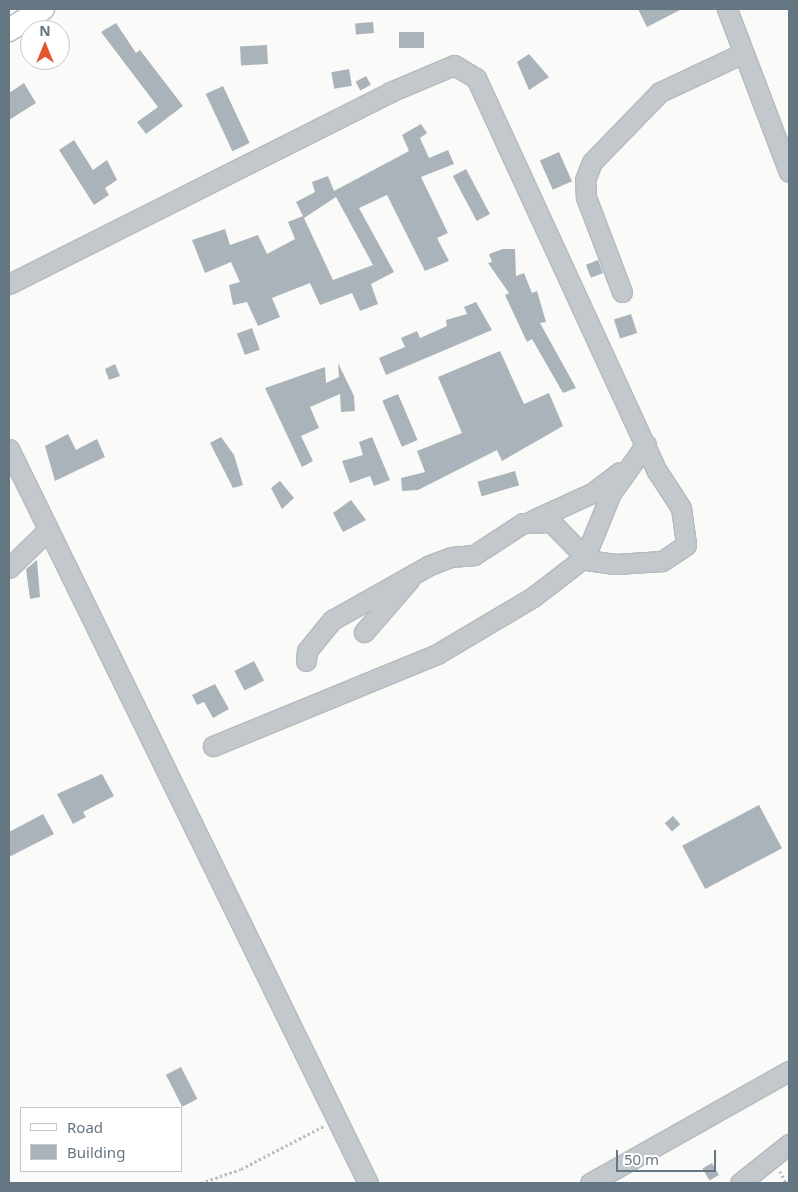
<!DOCTYPE html>
<style>
body{margin:0}
#map{position:relative;width:798px;height:1192px;overflow:hidden;background:#fafaf8;font-family:"Noto Sans",sans-serif}
div>[style]{position:absolute}
[style*='--x']{left:calc(var(--x)*1px);top:calc(var(--y)*1px);width:calc(var(--w)*1px);rotate:calc(var(--a)*1deg)}
.building>*{inset:0;background:#aab3b9;transform-origin:0 0}
.path>*{height:2.5px;margin-top:-1.25px;transform-origin:0;background:repeating-linear-gradient(90deg,#bbbfc2 0 2.5px,transparent 0 5px)}
.roads{filter:drop-shadow(1px 0 #b5babe) drop-shadow(-1px 0 #b5babe) drop-shadow(0 1px #b5babe) drop-shadow(0 -1px #b5babe)}
.minor>*{height:19px;margin:-9.5px;padding:0 9.5px;transform-origin:9.5px;border-radius:9.5px;background:#c3c8cc}
.major>*{height:22px;margin:-11px;padding:0 11px;transform-origin:11px;border-radius:11px;background:#fff}
span{translate:-50% -50%;white-space:nowrap;text-align:center;line-height:1.15;-webkit-text-stroke:5px #fff;paint-order:stroke}
.frame{position:absolute;inset:0;border:10px solid #657683;pointer-events:none}
.legend{position:absolute;left:20px;top:1107px;width:162px;height:65px;box-sizing:border-box;background:#fff;border:1px solid #c1c8cd;margin:0;padding:6px 9px;list-style:none;font-size:15px;color:#657683}
.legend li{display:flex;align-items:center;gap:10px;height:25px}
.legend b{width:25px;border:1px solid #c1c8cd}
.north{position:absolute;left:20px;top:20px;width:50px;height:50px;box-sizing:border-box;background:#fff;border:1px solid #c1c8cd;border-radius:50%;rotate:0deg;font-size:14px;font-weight:700;line-height:20px;text-align:center;color:#657683}
.north::after{content:'';display:block;margin:auto;width:18px;height:22px;background:#e4572e;clip-path:polygon(50% 0,100% 100%,50% 72%,0 100%)}
.scale{position:absolute;left:616px;top:1150px;width:100px;height:22px;box-sizing:border-box;border:2px solid #657683;border-top:0;padding-left:6px;font-size:15px;line-height:18px;white-space:nowrap;color:#657683;-webkit-text-stroke:4px #fff;paint-order:stroke}
</style>
<div id="map">
<div class="building">
<i style="clip-path:polygon(638px 9px,682px 9px,647px 27px)"></i>
<i style="left:373px;top:22px;width:11px;height:18px;rotate:85deg"></i>
<i style="clip-path:polygon(116px 23px,136px 53px,140px 50px,183px 106px,146px 134px,137px 122px,158px 107px,101px 32px)"></i>
<i style="left:399px;top:32px;width:25px;height:16px"></i>
<i style="left:267px;top:45px;width:19px;height:27px;rotate:87deg"></i>
<i style="clip-path:polygon(529px 54px,549px 77px,529px 90px,517px 62px)"></i>
<i style="left:349px;top:69px;width:17px;height:18px;rotate:80deg"></i>
<i style="left:366px;top:76px;width:10px;height:12px;rotate:61deg"></i>
<i style="clip-path:polygon(24px 83px,36px 103px,9px 120px,9px 93px)"></i>
<i style="left:223px;top:86px;width:63px;height:19px;rotate:65deg"></i>
<i style="clip-path:polygon(421px 124px,427px 133px,420px 138px,429px 158px,448px 150px,454px 164px,421px 177px,448px 233px,437px 238px,449px 261px,425px 271px,387px 195px,359px 208px,394px 272px,371px 284px,378px 304px,360px 311px,352px 293px,320px 305px,310px 283px,272px 298px,280px 317px,258px 326px,247px 302px,233px 305px,229px 285px,240px 282px,231px 262px,205px 273px,192px 240px,225px 229px,230px 245px,258px 235px,267px 254px,295px 239px,288px 222px,303px 216px,333px 280px,373px 265px,336px 197px,304px 218px,296px 202px,315px 192px,312px 182px,328px 176px,334px 191px,409px 151px,402px 135px)"></i>
<i style="clip-path:polygon(74px 140px,93px 170px,107px 160px,117px 180px,105px 188px,109px 195px,94px 205px,59px 150px)"></i>
<i style="left:559px;top:152px;width:32px;height:21px;rotate:66deg"></i>
<i style="left:466px;top:169px;width:51px;height:15px;rotate:62deg"></i>
<i style="clip-path:polygon(503px 249px,515px 249px,516px 276px,524px 273px,532px 293px,537px 291px,546px 322px,540px 323px,576px 388px,563px 393px,532px 339px,527px 342px,505px 295px,509px 293px,488px 263px,492px 262px,489px 254px)"></i>
<i style="left:598px;top:260px;width:14px;height:13px;rotate:69deg"></i>
<i style="clip-path:polygon(476px 302px,492px 330px,386px 375px,379px 358px,405px 347px,401px 338px,417px 331px,420px 338px,447px 326px,446px 320px,467px 314px,464px 307px)"></i>
<i style="left:631px;top:314px;width:20px;height:18px;rotate:72deg"></i>
<i style="left:252px;top:328px;width:23px;height:16px;rotate:70deg"></i>
<i style="clip-path:polygon(500px 351px,524px 404px,549px 393px,563px 426px,502px 461px,497px 450px,418px 490px,402px 491px,401px 478px,425px 472px,417px 451px,462px 433px,438px 377px)"></i>
<i style="clip-path:polygon(338px 363px,354px 396px,355px 411px,341px 412px,340px 394px,310px 407px,319px 428px,301px 436px,313px 461px,302px 467px,265px 388px,325px 367px,326px 383px,339px 377px)"></i>
<i style="clip-path:polygon(115px 364px,120px 376px,109px 380px,105px 369px)"></i>
<i style="left:398px;top:394px;width:50px;height:17px;rotate:67deg"></i>
<i style="clip-path:polygon(68px 434px,76px 450px,97px 439px,105px 457px,55px 481px,45px 446px)"></i>
<i style="clip-path:polygon(221px 437px,234px 455px,243px 485px,233px 488px,210px 443px)"></i>
<i style="clip-path:polygon(372px 437px,390px 480px,374px 486px,370px 476px,350px 483px,342px 461px,363px 455px,359px 442px)"></i>
<i style="left:515px;top:471px;width:15px;height:39px;rotate:74deg"></i>
<i style="clip-path:polygon(280px 481px,294px 498px,282px 509px,271px 488px)"></i>
<i style="clip-path:polygon(351px 500px,366px 520px,343px 532px,333px 513px)"></i>
<i style="clip-path:polygon(37px 560px,40px 597px,30px 599px,26px 569px)"></i>
<i style="left:254px;top:661px;width:22px;height:22px;rotate:63deg"></i>
<i style="clip-path:polygon(215px 684px,229px 709px,213px 718px,204px 702px,197px 705px,192px 695px)"></i>
<i style="clip-path:polygon(102px 774px,114px 796px,83px 812px,86px 817px,73px 824px,57px 794px)"></i>
<i style="left:759px;top:805px;width:49px;height:87px;rotate:62deg"></i>
<i style="clip-path:polygon(43px 814px,54px 834px,9px 857px,9px 832px)"></i>
<i style="left:673px;top:816px;width:11px;height:11px;rotate:49deg"></i>
<i style="left:181px;top:1067px;width:36px;height:17px;rotate:63deg"></i>
<i style="left:712px;top:1163px;width:14px;height:11px;rotate:60deg"></i>
</div>
<div class="path">
<i style="--x:780;--y:1171;--w:13;--a:63"></i>
<i style="--x:201;--y:1183;--w:42;--a:-19.3"></i>
<i style="--x:241;--y:1169;--w:93;--a:-27.4"></i>
</div>
<div class="roads">
<div class="minor">
<i style="--x:727;--y:9;--w:174;--a:69.2"></i>
<i style="--x:9;--y:284;--w:427;--a:-26.7"></i>
<i style="--x:390;--y:92;--w:69;--a:-22.9"></i>
<i style="--x:454;--y:65;--w:26;--a:31"></i>
<i style="--x:476;--y:78;--w:433;--a:65.3"></i>
<i style="--x:657;--y:471;--w:44;--a:57"></i>
<i style="--x:681;--y:508;--w:37;--a:82"></i>
<i style="--x:686;--y:545;--w:29;--a:146"></i>
<i style="--x:662;--y:561;--w:47;--a:176.3"></i>
<i style="--x:615;--y:564;--w:27;--a:-172"></i>
<i style="--x:588;--y:560;--w:53;--a:-134.2"></i>
<i style="--x:551;--y:522;--w:28;--a:178"></i>
<i style="--x:523;--y:523;--w:59;--a:146.9"></i>
<i style="--x:474;--y:555;--w:23;--a:175"></i>
<i style="--x:451;--y:557;--w:25;--a:159"></i>
<i style="--x:428;--y:566;--w:110;--a:150.6"></i>
<i style="--x:332;--y:620;--w:40;--a:129"></i>
<i style="--x:307;--y:651;--w:10;--a:96"></i>
<i style="--x:622;--y:292;--w:102;--a:-110.8"></i>
<i style="--x:586;--y:197;--w:17;--a:-93"></i>
<i style="--x:585;--y:180;--w:19;--a:-69"></i>
<i style="--x:592;--y:162;--w:98;--a:-45.8"></i>
<i style="--x:660;--y:92;--w:89;--a:-25.1"></i>
<i style="--x:9;--y:449;--w:817;--a:63.94"></i>
<i style="--x:533;--y:520;--w:65;--a:-24.6"></i>
<i style="--x:592;--y:493;--w:35;--a:-37"></i>
<i style="--x:9;--y:568;--w:54;--a:-44.3"></i>
<i style="--x:364;--y:632;--w:69;--a:-49.1"></i>
<i style="--x:213;--y:746;--w:242;--a:-22.3"></i>
<i style="--x:437;--y:654;--w:112;--a:-30.7"></i>
<i style="--x:533;--y:597;--w:66;--a:-37.6"></i>
<i style="--x:585;--y:557;--w:69;--a:-67.9"></i>
<i style="--x:611;--y:493;--w:60;--a:-54.5"></i>
<i style="--x:590;--y:1183;--w:228;--a:-29.4"></i>
<i style="--x:740;--y:1183;--w:63;--a:-38.5"></i>
</div>
<div class="major">
<i style="--x:9;--y:30;--w:40;--a:-32"></i>
</div>
</div>
<div class="frame"></div>
<ul class="legend">
<li><b style="height:6px;background:#fff"></b>Road</li>
<li><b style="height:14px;background:#aab3b9"></b>Building</li>
</ul>
<div class="north">N</div>
<div class="scale">50 m</div>
</div>
